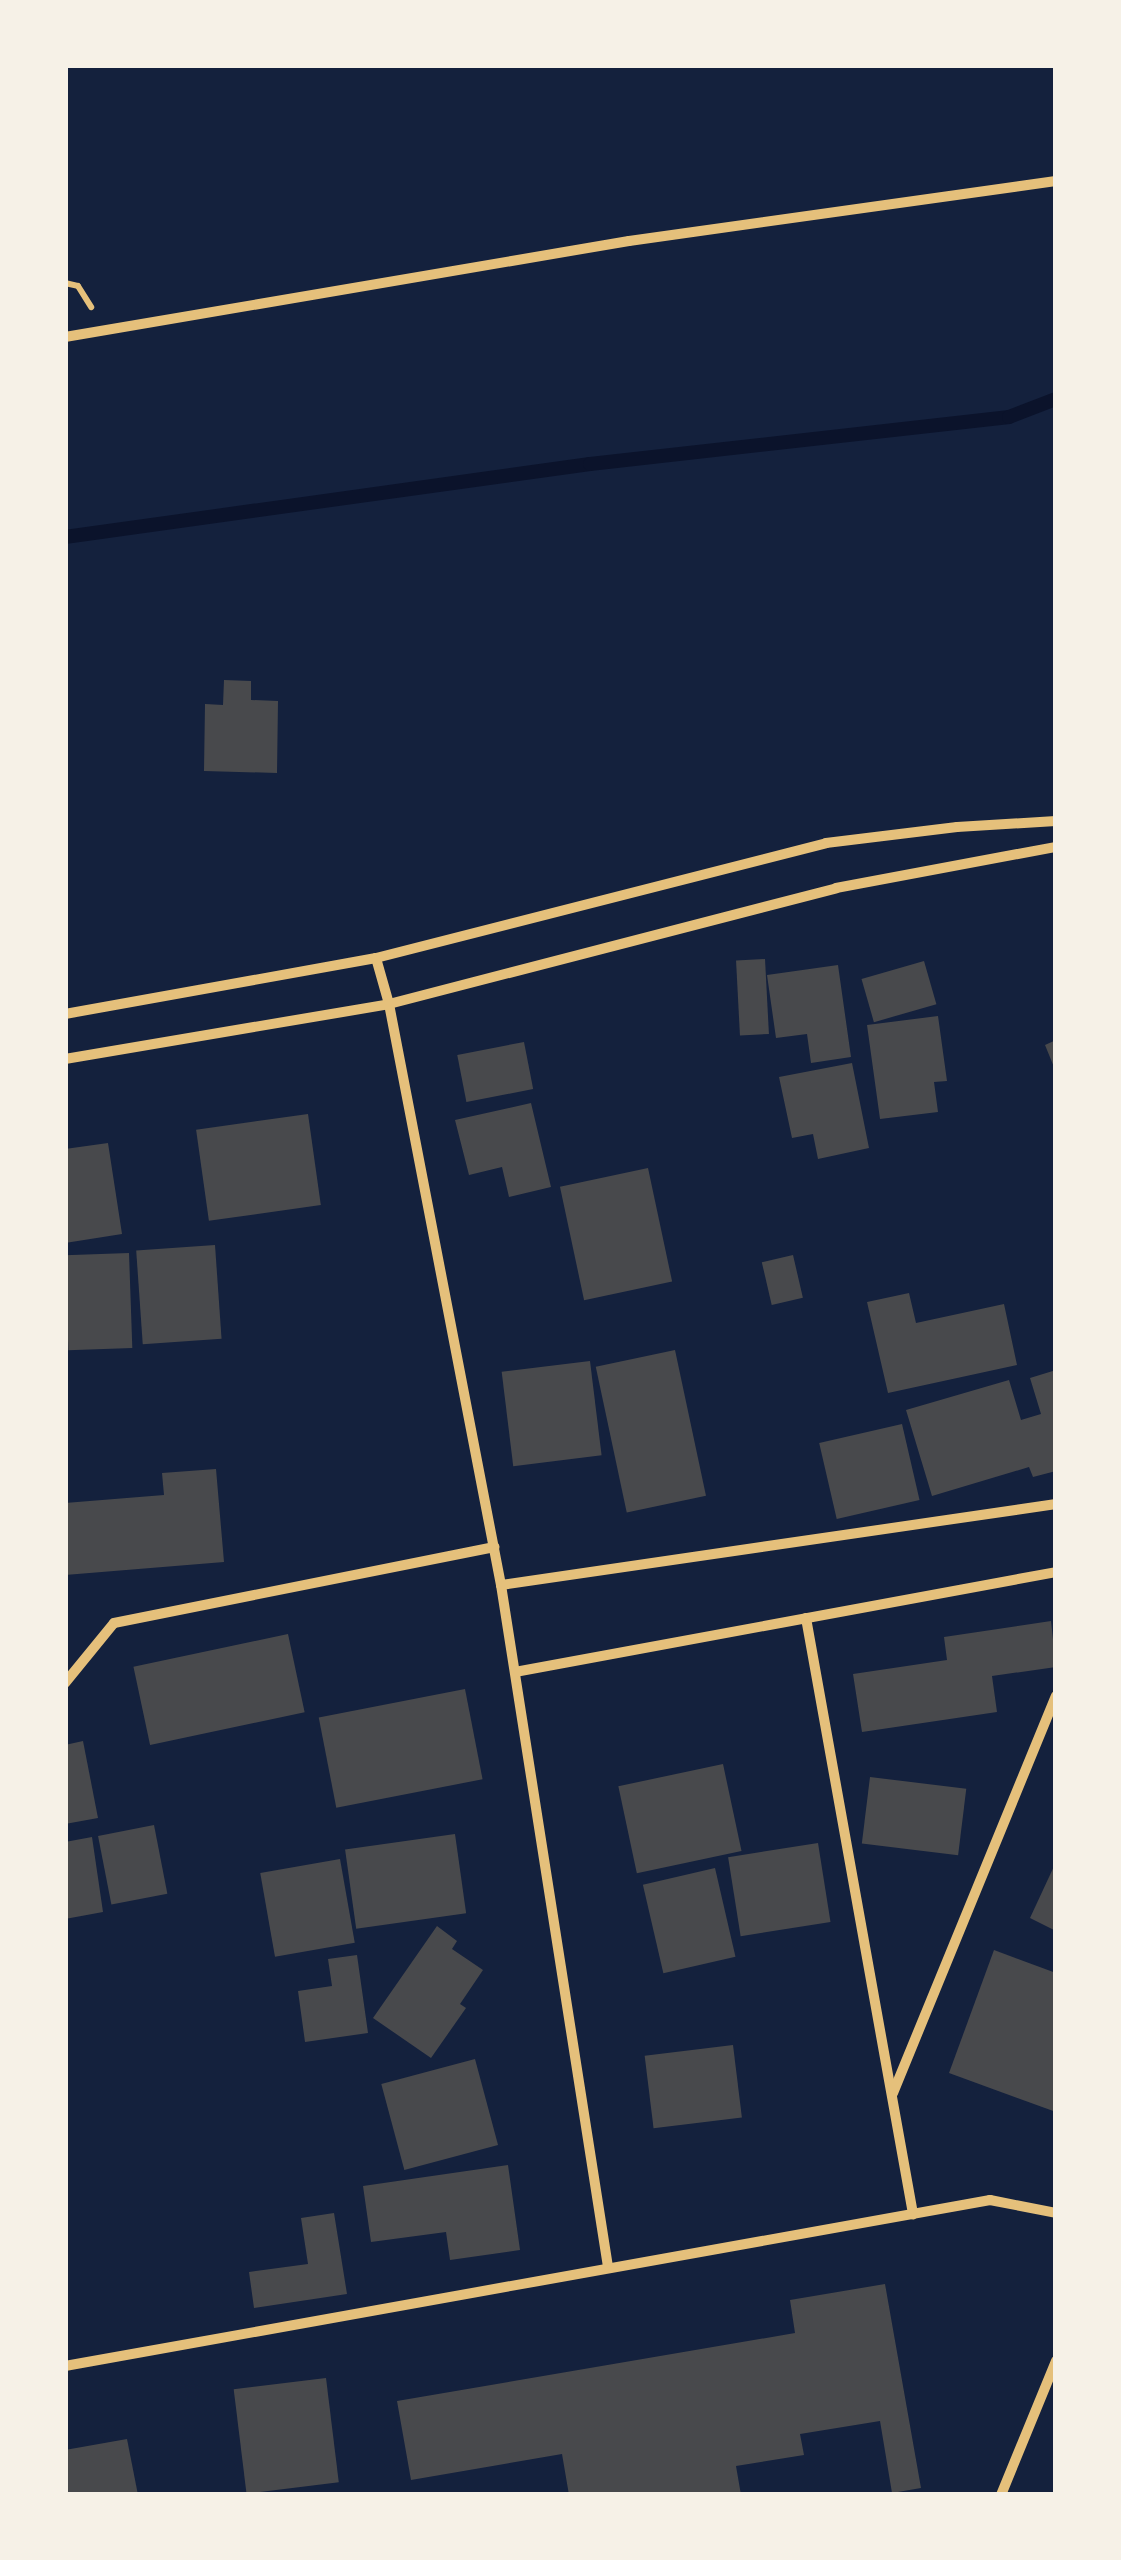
<!DOCTYPE html>
<style>
body{margin:0}
#map{position:relative;width:1121px;height:2560px;overflow:hidden;background:#14213d;font-family:"Roboto Condensed",sans-serif}
div>[style]{position:absolute}
[style*='--x']{left:calc(var(--x)*1px);top:calc(var(--y)*1px);width:calc(var(--w)*1px);rotate:calc(var(--a)*1deg)}
.stream>*{height:14px;margin:-7px;padding:0 7px;transform-origin:7px;border-radius:7px;background:#0b132b}
.building>*{inset:0;background:#48494c;transform-origin:0 0}
.path>*{height:6px;margin:-3px;padding:0 3px;transform-origin:3px;border-radius:3px;background:#e5c07b}
.minor>*{height:10px;margin:-5px;padding:0 5px;transform-origin:5px;border-radius:5px;background:#e5c07b}
span{translate:-50% -50%;white-space:nowrap;text-align:center;line-height:1.15;-webkit-text-stroke:10px #f6f1e7;paint-order:stroke}
.frame{position:absolute;inset:0;border:68px solid #f6f1e7;pointer-events:none}
</style>
<div id="map">
<div class="stream">
<i style="--x:65;--y:537;--w:530;--a:-7.92"></i>
<i style="--x:590;--y:464;--w:422;--a:-6.4"></i>
<i style="--x:1009;--y:417;--w:50;--a:-21"></i>
</div>
<div class="building">
<i style="clip-path:polygon(224px 680px,251px 681px,251px 700px,278px 701px,277px 773px,204px 771px,205px 704px,223px 705px)"></i>
<i style="left:765px;top:959px;width:75px;height:29px;rotate:87deg"></i>
<i style="left:924px;top:961px;width:45px;height:65px;rotate:74deg"></i>
<i style="clip-path:polygon(838px 965px,851px 1057px,811px 1063px,807px 1034px,776px 1038px,767px 975px)"></i>
<i style="clip-path:polygon(938px 1016px,947px 1081px,934px 1082px,938px 1112px,880px 1119px,867px 1025px)"></i>
<i style="clip-path:polygon(1056px 1040px,1056px 1072px,1045px 1045px)"></i>
<i style="left:524px;top:1042px;width:48px;height:68px;rotate:79deg"></i>
<i style="clip-path:polygon(852px 1063px,869px 1148px,818px 1159px,813px 1134px,792px 1138px,779px 1077px)"></i>
<i style="clip-path:polygon(531px 1103px,551px 1187px,509px 1197px,502px 1167px,469px 1175px,455px 1120px)"></i>
<i style="left:308px;top:1114px;width:92px;height:113px;rotate:82deg"></i>
<i style="clip-path:polygon(108px 1143px,122px 1234px,65px 1243px,65px 1149px)"></i>
<i style="left:648px;top:1168px;width:116px;height:90px;rotate:78deg"></i>
<i style="left:215px;top:1245px;width:94px;height:79px;rotate:86deg"></i>
<i style="left:129px;top:1253px;width:95px;height:64px;rotate:88deg"></i>
<i style="left:793px;top:1255px;width:44px;height:32px;rotate:77deg"></i>
<i style="clip-path:polygon(909px 1293px,916px 1323px,1004px 1304px,1017px 1365px,888px 1393px,867px 1302px)"></i>
<i style="left:675px;top:1350px;width:149px;height:81px;rotate:78deg"></i>
<i style="left:590px;top:1361px;width:95px;height:89px;rotate:83deg"></i>
<i style="clip-path:polygon(1056px 1370px,1056px 1471px,1033px 1477px,1029px 1467px,932px 1496px,906px 1410px,1009px 1380px,1021px 1420px,1041px 1414px,1030px 1378px)"></i>
<i style="left:902px;top:1424px;width:78px;height:85px;rotate:77deg"></i>
<i style="clip-path:polygon(216px 1469px,224px 1562px,65px 1575px,65px 1503px,164px 1495px,162px 1473px)"></i>
<i style="clip-path:polygon(1051px 1621px,1056px 1667px,992px 1676px,997px 1712px,862px 1732px,853px 1674px,947px 1660px,944px 1637px)"></i>
<i style="left:288px;top:1634px;width:80px;height:158px;rotate:78deg"></i>
<i style="left:465px;top:1689px;width:92px;height:149px;rotate:79deg"></i>
<i style="clip-path:polygon(83px 1741px,98px 1818px,65px 1824px,65px 1745px)"></i>
<i style="left:723px;top:1764px;width:89px;height:107px;rotate:78deg"></i>
<i style="left:870px;top:1777px;width:97px;height:67px;rotate:7deg"></i>
<i style="left:154px;top:1825px;width:70px;height:57px;rotate:79deg"></i>
<i style="left:455px;top:1834px;width:80px;height:111px;rotate:82deg"></i>
<i style="clip-path:polygon(92px 1837px,103px 1912px,65px 1919px,65px 1842px)"></i>
<i style="left:818px;top:1843px;width:80px;height:91px;rotate:81deg"></i>
<i style="left:340px;top:1859px;width:85px;height:81px;rotate:80deg"></i>
<i style="clip-path:polygon(1056px 1862px,1056px 1931px,1030px 1918px)"></i>
<i style="left:715px;top:1868px;width:91px;height:74px;rotate:77deg"></i>
<i style="clip-path:polygon(437px 1926px,457px 1941px,452px 1949px,483px 1970px,460px 2004px,466px 2008px,431px 2058px,373px 2018px)"></i>
<i style="clip-path:polygon(994px 1950px,1056px 1973px,1056px 2112px,949px 2073px)"></i>
<i style="clip-path:polygon(357px 1955px,368px 2033px,305px 2042px,298px 1991px,332px 1986px,328px 1959px)"></i>
<i style="left:733px;top:2045px;width:73px;height:89px;rotate:83deg"></i>
<i style="left:475px;top:2059px;width:89px;height:97px;rotate:75deg"></i>
<i style="clip-path:polygon(508px 2165px,520px 2250px,450px 2260px,446px 2232px,371px 2242px,363px 2186px)"></i>
<i style="clip-path:polygon(334px 2213px,347px 2294px,254px 2308px,249px 2272px,308px 2264px,301px 2218px)"></i>
<i style="clip-path:polygon(885px 2284px,921px 2488px,892px 2493px,880px 2421px,800px 2434px,804px 2455px,736px 2466px,741px 2495px,569px 2495px,562px 2454px,411px 2480px,397px 2401px,795px 2333px,790px 2300px)"></i>
<i style="left:326px;top:2378px;width:105px;height:93px;rotate:83deg"></i>
<i style="clip-path:polygon(127px 2439px,138px 2495px,65px 2495px,65px 2450px)"></i>
</div>
<div class="path">
<i style="--x:65;--y:283;--w:13;--a:13"></i>
<i style="--x:78;--y:286;--w:25;--a:58"></i>
</div>
<div class="minor">
<i style="--x:65;--y:337;--w:572;--a:-9.66"></i>
<i style="--x:629;--y:241;--w:431;--a:-8"></i>
<i style="--x:376;--y:958;--w:48;--a:74.2"></i>
<i style="--x:389;--y:1004;--w:592;--a:79.09"></i>
<i style="--x:501;--y:1585;--w:690;--a:81.08"></i>
<i style="--x:65;--y:1014;--w:316;--a:-10.2"></i>
<i style="--x:376;--y:958;--w:464;--a:-14.3"></i>
<i style="--x:826;--y:843;--w:132;--a:-7"></i>
<i style="--x:957;--y:827;--w:99;--a:-3.5"></i>
<i style="--x:65;--y:1059;--w:329;--a:-9.6"></i>
<i style="--x:389;--y:1004;--w:462;--a:-14.5"></i>
<i style="--x:836;--y:888;--w:224;--a:-10.6"></i>
<i style="--x:501;--y:1585;--w:561;--a:-8.3"></i>
<i style="--x:806;--y:1618;--w:606;--a:79.82"></i>
<i style="--x:515;--y:1672;--w:550;--a:-10.47"></i>
<i style="--x:65;--y:1683;--w:77;--a:-50.8"></i>
<i style="--x:114;--y:1623;--w:388;--a:-11.3"></i>
<i style="--x:893;--y:2093;--w:429;--a:-67.7"></i>
<i style="--x:65;--y:2366;--w:940;--a:-10.17"></i>
<i style="--x:990;--y:2200;--w:67;--a:11.1"></i>
<i style="--x:1001;--y:2495;--w:145;--a:-67.7"></i>
</div>
<div class="frame"></div>
</div>
